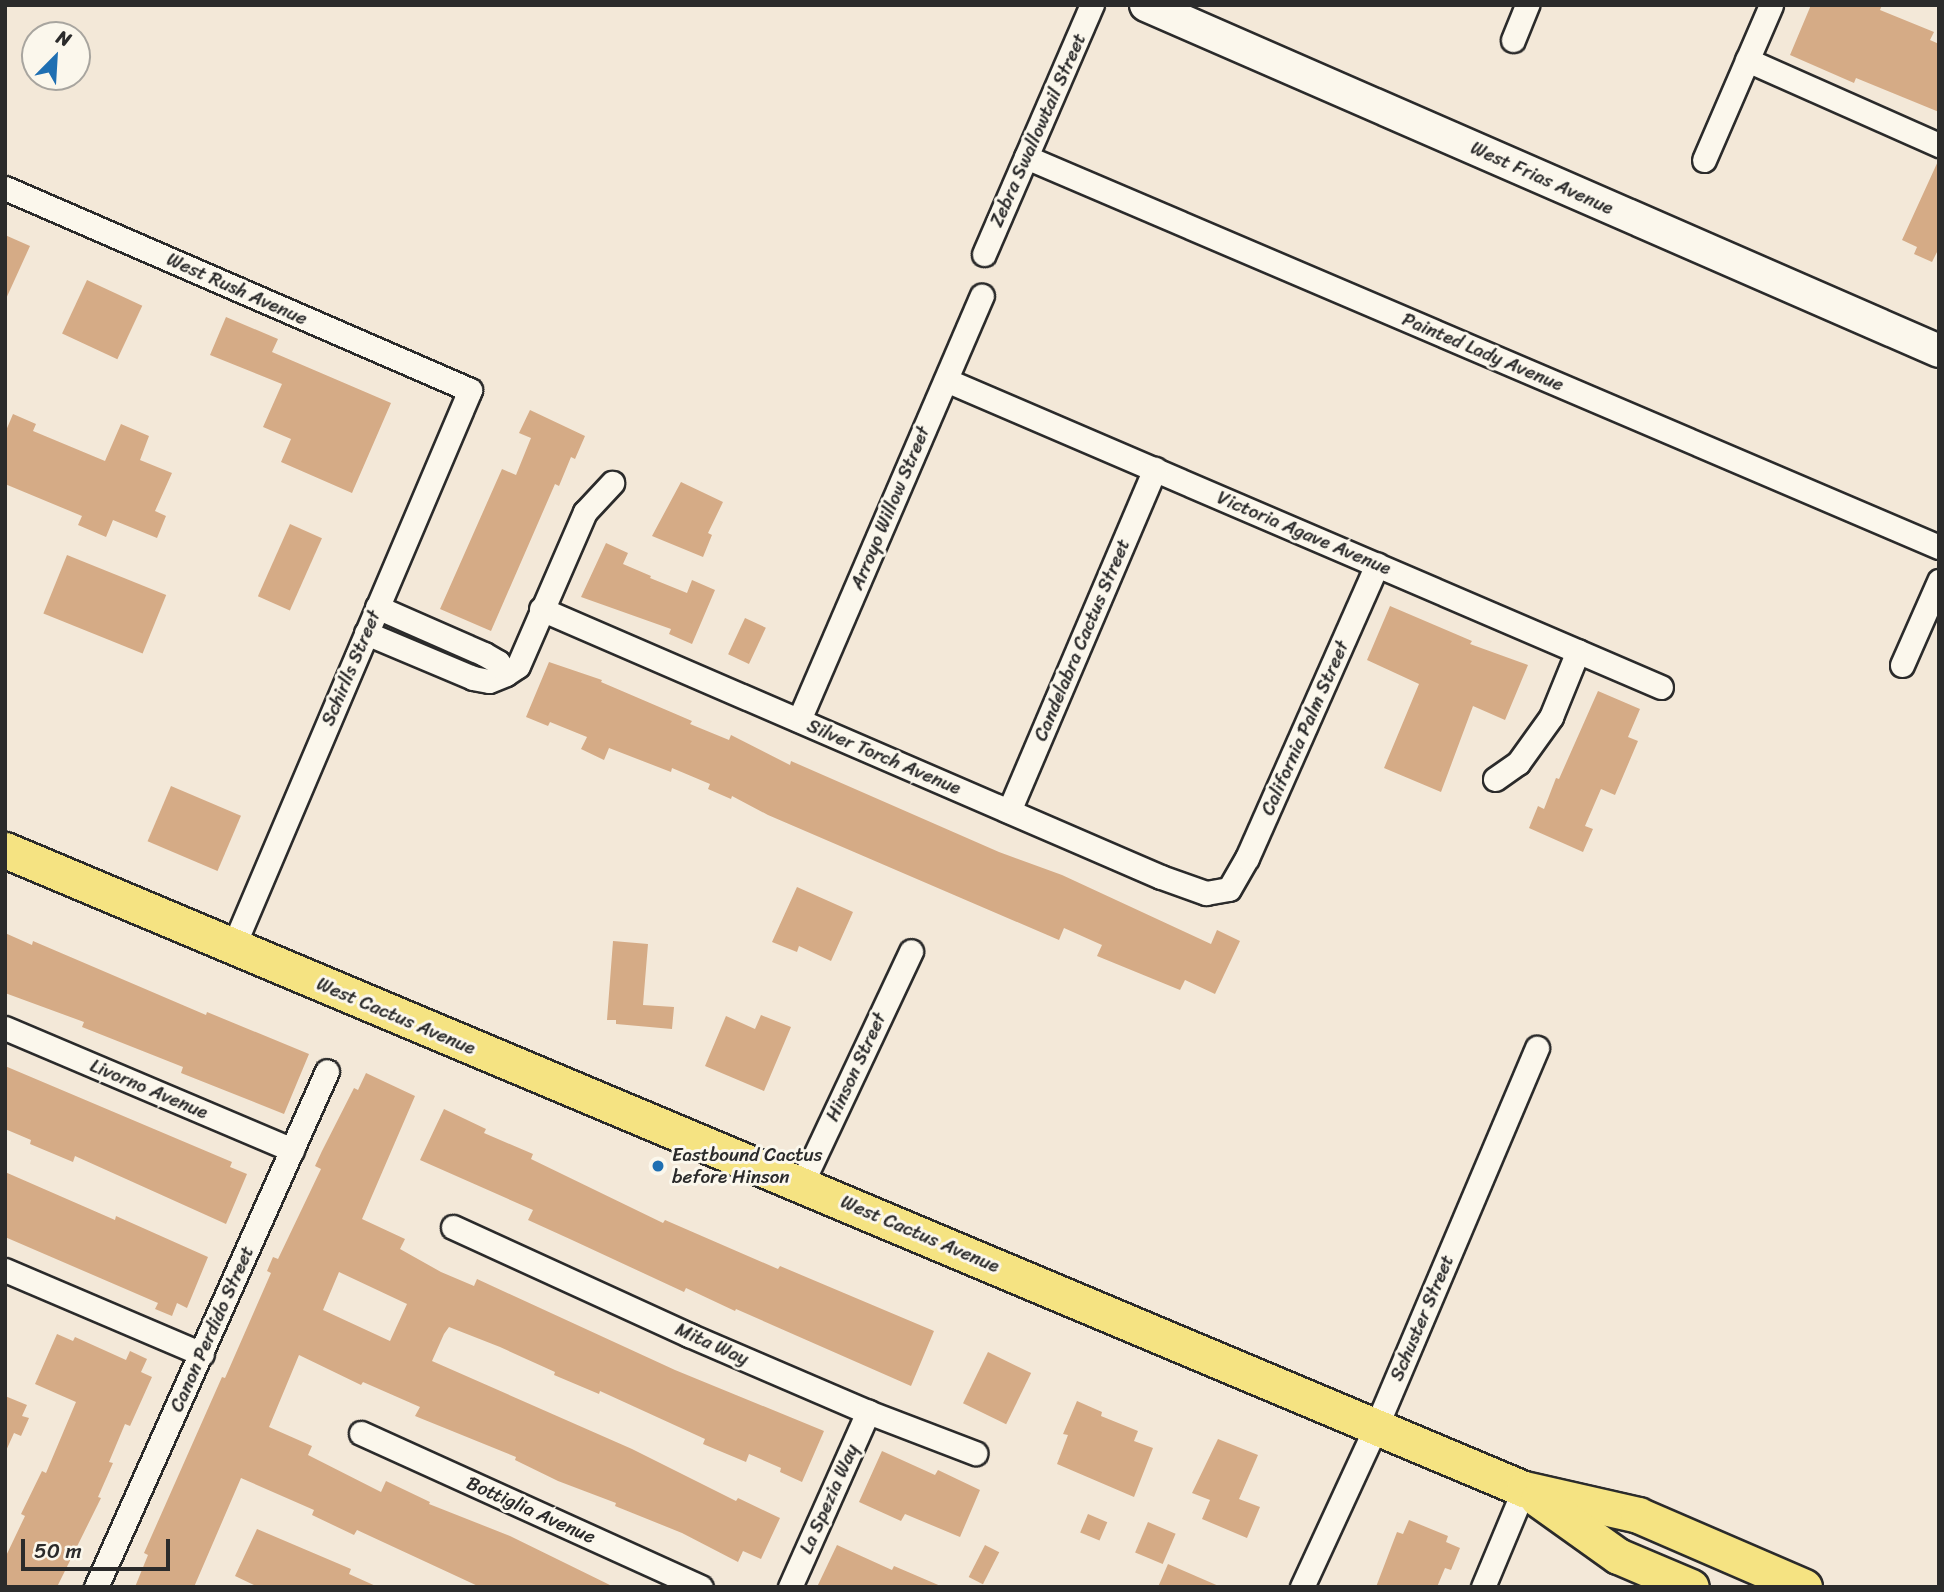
<!DOCTYPE html>
<style>
body{margin:0}
#map{position:relative;width:1944px;height:1592px;overflow:hidden;background:#f3e8d8;font-family:Sriracha,sans-serif}
div>[style]{position:absolute}
[style*='--x']{left:calc(var(--x)*1px);top:calc(var(--y)*1px);width:calc(var(--w)*1px);rotate:calc(var(--a)*1deg)}
.building>*{inset:0;background:#d5ab86;transform-origin:0 0}
.roads{filter:drop-shadow(2px 0 #2b2b2b) drop-shadow(-2px 0 #2b2b2b) drop-shadow(0 2px #2b2b2b) drop-shadow(0 -2px #2b2b2b)}
.street>*{height:23px;margin:-11.5px;padding:0 11.5px;transform-origin:11.5px;border-radius:11.5px;background:#fbf7ec}
.secondary>*{height:32px;margin:-16px;padding:0 16px;transform-origin:16px;border-radius:16px;background:#fbf7ec}
.primary>*{height:35px;margin:-17.5px;padding:0 17.5px;transform-origin:17.5px;border-radius:17.5px;background:#f5e382}
.dots>*{width:19px;height:19px;translate:-50% -50%;box-sizing:border-box;border:4px solid #fbf7ec;border-radius:50%}
span{translate:-50% -50%;white-space:nowrap;text-align:center;line-height:1.15;-webkit-text-stroke:6px #fbf7ec;paint-order:stroke}
.street-label{font-size:19px;color:#2b2b2b}
.poi-label{font-size:19px;color:#2b2b2b}
.left{translate:0 -50%;text-align:left}
.frame{position:absolute;inset:0;border:7px solid #2b2b2b;pointer-events:none}
.north{position:absolute;left:21px;top:21px;width:70px;height:70px;box-sizing:border-box;background:#fbf7ec;border:2px solid #a8a59f;border-radius:50%;rotate:24deg;font-size:19px;font-weight:700;line-height:28px;text-align:center;color:#2b2b2b}
.north::after{content:'';display:block;margin:auto;width:24px;height:32px;background:#1f6fb2;clip-path:polygon(50% 0,100% 100%,50% 72%,0 100%)}
.scale{position:absolute;left:21px;top:1539px;width:149px;height:32px;box-sizing:border-box;border:4px solid #2b2b2b;border-top:0;padding-left:9px;font-size:21px;line-height:24px;white-space:nowrap;color:#2b2b2b;-webkit-text-stroke:5px #fbf7ec;paint-order:stroke}
</style>
<div id="map">
<div class="building">
<i style="clip-path:polygon(1811px 5px,1882px 5px,1880px 10px,1934px 32px,1930px 40px,1939px 44px,1939px 112px,1856px 78px,1854px 83px,1790px 55px)"></i>
<i style="clip-path:polygon(1939px 159px,1939px 248px,1932px 262px,1914px 254px,1917px 247px,1902px 240px)"></i>
<i style="clip-path:polygon(5px 235px,30px 246px,5px 301px)"></i>
<i style="left:87px;top:280px;width:61px;height:59px;rotate:25deg"></i>
<i style="clip-path:polygon(226px 317px,278px 339px,272px 352px,391px 403px,352px 493px,281px 462px,291px 439px,263px 427px,282px 384px,210px 355px)"></i>
<i style="clip-path:polygon(530px 410px,585px 436px,575px 459px,571px 457px,559px 486px,555px 484px,491px 631px,440px 609px,502px 469px,516px 475px,531px 438px,519px 433px)"></i>
<i style="clip-path:polygon(13px 414px,36px 424px,33px 431px,105px 461px,121px 424px,149px 436px,140px 460px,172px 473px,155px 511px,166px 516px,157px 538px,113px 520px,106px 537px,78px 525px,82px 516px,5px 484px,5px 433px)"></i>
<i style="clip-path:polygon(681px 482px,723px 502px,708px 533px,712px 535px,703px 557px,652px 536px)"></i>
<i style="left:290px;top:524px;width:35px;height:79px;rotate:24deg"></i>
<i style="clip-path:polygon(606px 543px,628px 553px,623px 564px,651px 576px,650px 578px,687px 593px,692px 580px,715px 590px,692px 644px,669px 634px,671px 629px,581px 597px)"></i>
<i style="left:67px;top:555px;width:107px;height:63px;rotate:22deg"></i>
<i style="clip-path:polygon(1390px 606px,1472px 641px,1470px 644px,1528px 665px,1505px 720px,1473px 706px,1441px 792px,1384px 768px,1419px 684px,1367px 660px)"></i>
<i style="left:745px;top:618px;width:23px;height:40px;rotate:25deg"></i>
<i style="clip-path:polygon(549px 662px,602px 680px,601px 682px,692px 721px,690px 724px,729px 740px,731px 735px,790px 765px,791px 761px,999px 852px,1062px 875px,1211px 944px,1217px 930px,1240px 941px,1215px 994px,1185px 980px,1180px 990px,1097px 956px,1102px 945px,1064px 928px,1059px 940px,768px 815px,732px 796px,731px 799px,708px 789px,710px 784px,672px 768px,671px 772px,609px 748px,604px 760px,581px 749px,587px 737px,550px 722px,548px 726px,526px 717px)"></i>
<i style="clip-path:polygon(1598px 691px,1640px 709px,1628px 737px,1638px 741px,1615px 795px,1601px 789px,1585px 826px,1593px 829px,1583px 852px,1529px 828px,1538px 806px,1544px 809px,1556px 778px,1559px 779px)"></i>
<i style="left:171px;top:786px;width:76px;height:60px;rotate:23deg"></i>
<i style="clip-path:polygon(797px 887px,853px 912px,831px 961px,799px 946px,797px 952px,772px 942px)"></i>
<i style="clip-path:polygon(5px 933px,32px 945px,33px 941px,206px 1015px,207px 1012px,309px 1054px,284px 1114px,181px 1073px,183px 1067px,82px 1027px,84px 1022px,5px 993px)"></i>
<i style="clip-path:polygon(613px 941px,648px 944px,643px 1005px,674px 1007px,672px 1029px,616px 1024px,616px 1020px,607px 1020px)"></i>
<i style="clip-path:polygon(761px 1015px,791px 1027px,764px 1091px,705px 1066px,726px 1016px,755px 1029px)"></i>
<i style="clip-path:polygon(5px 1066px,232px 1162px,230px 1167px,247px 1174px,226px 1224px,75px 1156px,73px 1162px,30px 1144px,31px 1140px,5px 1129px)"></i>
<i style="clip-path:polygon(evenodd,366px 1073px,415px 1096px,362px 1219px,405px 1239px,400px 1249px,441px 1272px,474px 1286px,477px 1279px,675px 1370px,824px 1431px,802px 1482px,780px 1472px,781px 1468px,749px 1454px,746px 1462px,703px 1444px,705px 1439px,600px 1391px,599px 1394px,554px 1375px,555px 1372px,500px 1347px,449px 1327px,444px 1334px,432px 1361px,632px 1449px,736px 1501px,738px 1498px,780px 1518px,761px 1559px,743px 1551px,738px 1562px,682px 1533px,615px 1506px,616px 1503px,558px 1481px,515px 1460px,516px 1457px,415px 1416px,420px 1407px,363px 1382px,361px 1385px,299px 1355px,269px 1427px,312px 1446px,308px 1455px,381px 1492px,386px 1481px,430px 1502px,429px 1504px,510px 1536px,614px 1587px,480px 1587px,357px 1530px,354px 1535px,312px 1515px,314px 1510px,241px 1478px,194px 1587px,135px 1587px,148px 1555px,144px 1553px,222px 1377px,225px 1378px,271px 1273px,267px 1271px,273px 1257px,278px 1259px,321px 1169px,315px 1166px,322px 1151px,354px 1088px,358px 1090px,366px 1073px,339px 1272px,407px 1304px,390px 1341px,323px 1310px,339px 1272px)"></i>
<i style="clip-path:polygon(444px 1109px,486px 1129px,484px 1133px,533px 1154px,531px 1159px,663px 1223px,665px 1220px,778px 1269px,780px 1266px,934px 1331px,911px 1386px,736px 1309px,735px 1311px,686px 1288px,684px 1292px,572px 1240px,528px 1220px,533px 1210px,420px 1160px)"></i>
<i style="clip-path:polygon(5px 1172px,115px 1220px,116px 1216px,208px 1257px,187px 1308px,177px 1303px,172px 1316px,155px 1309px,158px 1303px,5px 1237px)"></i>
<i style="clip-path:polygon(57px 1334px,73px 1341px,75px 1337px,126px 1360px,130px 1351px,147px 1359px,141px 1372px,152px 1377px,130px 1426px,125px 1424px,109px 1462px,113px 1463px,98px 1497px,101px 1498px,57px 1587px,5px 1587px,5px 1558px,25px 1516px,21px 1514px,42px 1471px,46px 1473px,76px 1402px,35px 1384px)"></i>
<i style="left:988px;top:1352px;width:48px;height:57px;rotate:26deg"></i>
<i style="clip-path:polygon(5px 1396px,27px 1405px,22px 1416px,29px 1418px,21px 1436px,14px 1433px,5px 1453px)"></i>
<i style="clip-path:polygon(1077px 1401px,1102px 1412px,1101px 1416px,1138px 1431px,1134px 1441px,1153px 1448px,1134px 1497px,1057px 1464px,1068px 1435px,1063px 1434px)"></i>
<i style="clip-path:polygon(1218px 1439px,1258px 1455px,1239px 1499px,1260px 1507px,1247px 1538px,1202px 1519px,1210px 1500px,1192px 1493px)"></i>
<i style="clip-path:polygon(882px 1451px,935px 1475px,938px 1470px,980px 1490px,960px 1537px,905px 1514px,901px 1521px,859px 1502px)"></i>
<i style="left:1088px;top:1514px;width:21px;height:20px;rotate:23deg"></i>
<i style="clip-path:polygon(1409px 1520px,1448px 1536px,1446px 1542px,1460px 1548px,1451px 1570px,1445px 1568px,1437px 1587px,1376px 1587px,1397px 1532px,1403px 1534px)"></i>
<i style="left:1148px;top:1522px;width:30px;height:33px;rotate:23deg"></i>
<i style="clip-path:polygon(257px 1529px,351px 1569px,349px 1574px,378px 1587px,258px 1587px,235px 1576px)"></i>
<i style="clip-path:polygon(837px 1545px,892px 1570px,894px 1566px,943px 1587px,817px 1587px)"></i>
<i style="left:985px;top:1545px;width:16px;height:36px;rotate:27deg"></i>
<i style="clip-path:polygon(1168px 1564px,1221px 1587px,1158px 1587px)"></i>
</div>
<div class="roads">
<div class="street">
<i style="--x:1513;--y:40;--w:38;--a:-68"></i>
<i style="--x:1747;--y:60;--w:210;--a:23.9"></i>
<i style="--x:1026;--y:157;--w:993;--a:23.13"></i>
<i style="--x:1704;--y:160;--w:169;--a:-66.6"></i>
<i style="--x:5;--y:188;--w:507;--a:23.48"></i>
<i style="--x:470;--y:390;--w:605;--a:113.05"></i>
<i style="--x:984;--y:254;--w:271;--a:-66.6"></i>
<i style="--x:946;--y:380;--w:778;--a:23.24"></i>
<i style="--x:377;--y:607;--w:117;--a:23.7"></i>
<i style="--x:484;--y:654;--w:16;--a:30"></i>
<i style="--x:498;--y:662;--w:14;--a:56"></i>
<i style="--x:541;--y:609;--w:675;--a:23.38"></i>
<i style="--x:1161;--y:877;--w:48;--a:19.6"></i>
<i style="--x:1206;--y:893;--w:23;--a:-10"></i>
<i style="--x:1229;--y:889;--w:36;--a:-60"></i>
<i style="--x:1247;--y:858;--w:321;--a:-66.1"></i>
<i style="--x:366;--y:633;--w:116;--a:22.8"></i>
<i style="--x:473;--y:678;--w:16;--a:11"></i>
<i style="--x:489;--y:681;--w:18;--a:-22"></i>
<i style="--x:506;--y:674;--w:14;--a:-34"></i>
<i style="--x:518;--y:666;--w:168;--a:-66.5"></i>
<i style="--x:585;--y:512;--w:40;--a:-47"></i>
<i style="--x:1902;--y:665;--w:92;--a:-66.2"></i>
<i style="--x:799;--y:720;--w:462;--a:-66.7"></i>
<i style="--x:1495;--y:779;--w:28;--a:-35"></i>
<i style="--x:1518;--y:763;--w:57;--a:-54.3"></i>
<i style="--x:1551;--y:717;--w:71;--a:-67.8"></i>
<i style="--x:1009;--y:811;--w:372;--a:-66.9"></i>
<i style="--x:5;--y:1028;--w:312;--a:23"></i>
<i style="--x:802;--y:1183;--w:256;--a:-64.8"></i>
<i style="--x:453;--y:1227;--w:260;--a:24.6"></i>
<i style="--x:689;--y:1335;--w:195;--a:23.3"></i>
<i style="--x:868;--y:1412;--w:115;--a:21"></i>
<i style="--x:5;--y:1270;--w:214;--a:23.1"></i>
<i style="--x:361;--y:1433;--w:373;--a:24.4"></i>
<i style="--x:96;--y:1587;--w:565;--a:-65.88"></i>
<i style="--x:790;--y:1587;--w:192;--a:-66"></i>
<i style="--x:1302;--y:1587;--w:176;--a:-65.2"></i>
<i style="--x:1376;--y:1427;--w:412;--a:-67"></i>
<i style="--x:1483;--y:1587;--w:106;--a:-67.3"></i>
</div>
<div class="secondary">
<i style="--x:1146;--y:5;--w:865;--a:23.57"></i>
</div>
<div class="primary">
<i style="--x:5;--y:850;--w:1648;--a:22.82"></i>
<i style="--x:1524;--y:1489;--w:117;--a:12.8"></i>
<i style="--x:1638;--y:1515;--w:181;--a:23.4"></i>
<i style="--x:1538;--y:1499;--w:98;--a:35.5"></i>
<i style="--x:1618;--y:1556;--w:79;--a:23"></i>
</div>
</div>
<div class="dots">
<i style="left:658px;top:1166px;background:#1f6fb2"></i>
</div>
<div class="street-label">
<span style="left:1038px;top:130px;rotate:-66deg">Zebra Swallowtail Street</span>
<span style="left:1542px;top:178px;rotate:24deg">West Frias Avenue</span>
<span style="left:237px;top:289px;rotate:24deg">West Rush Avenue</span>
<span style="left:1483px;top:352px;rotate:23deg">Painted Lady Avenue</span>
<span style="left:890px;top:508px;rotate:-67deg">Arroyo Willow Street</span>
<span style="left:1304px;top:533px;rotate:23deg">Victoria Agave Avenue</span>
<span style="left:1082px;top:640px;rotate:-67deg">Candelabra Cactus Street</span>
<span style="left:351px;top:668px;rotate:-67deg">Schirlls Street</span>
<span style="left:1305px;top:728px;rotate:-66deg">California Palm Street</span>
<span style="left:884px;top:757px;rotate:23deg">Silver Torch Avenue</span>
<span style="left:396px;top:1016px;rotate:23deg">West Cactus Avenue</span>
<span style="left:856px;top:1067px;rotate:-65deg">Hinson Street</span>
<span style="left:149px;top:1089px;rotate:23deg">Livorno Avenue</span>
<span style="left:920px;top:1234px;rotate:23deg">West Cactus Avenue</span>
<span style="left:1422px;top:1318px;rotate:-67deg">Schuster Street</span>
<span style="left:212px;top:1329px;rotate:-66deg">Canon Perdido Street</span>
<span style="left:712px;top:1344px;rotate:24deg">Mita Way</span>
<span style="left:829px;top:1499px;rotate:-66deg">La Spezia Way</span>
<span style="left:531px;top:1510px;rotate:24deg">Bottiglia Avenue</span>
</div>
<div class="poi-label">
<span class="left" style="left:672px;top:1166px">Eastbound Cactus<br>before Hinson</span>
</div>
<div class="frame"></div>
<div class="north">N</div>
<div class="scale">50 m</div>
</div>
